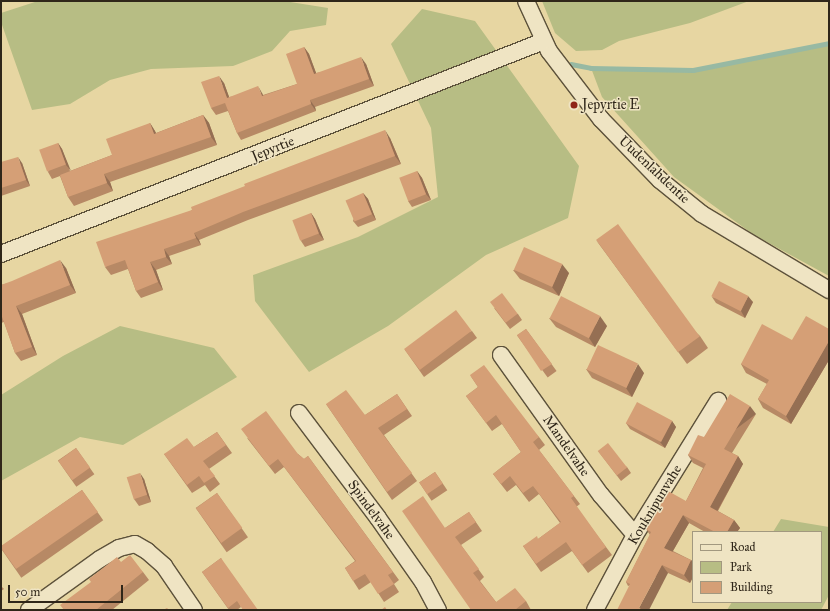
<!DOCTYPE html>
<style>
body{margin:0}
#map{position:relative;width:830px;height:611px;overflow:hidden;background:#e7d6a2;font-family:"IM FELL Great Primer",serif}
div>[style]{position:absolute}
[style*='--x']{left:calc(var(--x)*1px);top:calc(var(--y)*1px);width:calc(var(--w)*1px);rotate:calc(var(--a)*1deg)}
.green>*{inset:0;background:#b7bd84}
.stream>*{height:4.5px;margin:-2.25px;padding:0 2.25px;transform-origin:2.25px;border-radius:2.25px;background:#97b9a3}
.roads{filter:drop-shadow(1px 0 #5d523b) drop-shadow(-1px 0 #5d523b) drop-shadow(0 1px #5d523b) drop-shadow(0 -1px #5d523b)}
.street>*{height:16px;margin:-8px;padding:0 8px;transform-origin:8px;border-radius:8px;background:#efe4c3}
.wall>*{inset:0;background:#b78965;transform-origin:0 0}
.shaded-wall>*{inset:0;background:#956f53;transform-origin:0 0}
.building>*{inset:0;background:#d59f76;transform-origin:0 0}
.dots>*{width:11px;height:11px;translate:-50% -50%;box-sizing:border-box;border:2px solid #efe4c3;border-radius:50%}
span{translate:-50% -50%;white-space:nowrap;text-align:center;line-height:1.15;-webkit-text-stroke:3px #efe4c3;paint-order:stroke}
.poi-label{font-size:14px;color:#2f2619}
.left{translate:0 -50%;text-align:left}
.street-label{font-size:14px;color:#2f2619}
.frame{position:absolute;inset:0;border:2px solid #2f2619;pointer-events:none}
.legend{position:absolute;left:692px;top:531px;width:130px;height:72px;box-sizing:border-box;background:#efe4c3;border:1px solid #a2987f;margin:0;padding:5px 7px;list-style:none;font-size:12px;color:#2f2619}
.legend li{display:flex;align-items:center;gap:8px;height:20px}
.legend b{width:20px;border:1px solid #a2987f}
.scale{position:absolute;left:8px;top:585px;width:115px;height:18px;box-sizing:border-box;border:2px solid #2f2619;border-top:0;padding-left:5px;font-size:12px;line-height:14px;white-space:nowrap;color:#2f2619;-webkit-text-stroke:3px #efe4c3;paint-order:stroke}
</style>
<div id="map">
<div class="green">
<i style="clip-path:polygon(38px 1px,284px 1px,328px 8px,326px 25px,290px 31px,272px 51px,233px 66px,151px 69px,110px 80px,70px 104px,32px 110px,1px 22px,1px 13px)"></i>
<i style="clip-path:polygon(542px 1px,749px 1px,690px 23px,619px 41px,602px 50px,576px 51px,555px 33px)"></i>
<i style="clip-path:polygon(422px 9px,475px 21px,579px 166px,568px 218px,486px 255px,388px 326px,309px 372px,255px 301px,253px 275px,358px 237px,438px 197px,431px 128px,391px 44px)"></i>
<i style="clip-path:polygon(829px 43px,829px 276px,754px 235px,674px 177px,602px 97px,591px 68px,693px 70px)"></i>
<i style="clip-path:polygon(120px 326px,214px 348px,237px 377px,123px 445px,80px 437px,1px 481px,1px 395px,63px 356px)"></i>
<i style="clip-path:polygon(781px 519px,829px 527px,829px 595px,821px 610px,727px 610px,732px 602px,821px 602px,821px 532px,773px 532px)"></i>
</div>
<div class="stream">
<i style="--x:571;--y:64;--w:20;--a:11"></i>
<i style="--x:591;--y:68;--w:102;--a:1.1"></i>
<i style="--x:693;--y:70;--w:139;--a:-11.2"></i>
</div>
<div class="roads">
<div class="street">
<i style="--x:526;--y:1;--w:55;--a:65.3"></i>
<i style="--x:549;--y:51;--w:86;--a:52.6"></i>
<i style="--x:601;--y:119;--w:85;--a:46"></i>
<i style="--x:660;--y:180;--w:54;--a:39"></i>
<i style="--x:702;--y:214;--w:148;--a:30.9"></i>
<i style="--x:1;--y:254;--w:583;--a:-21.42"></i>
<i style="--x:501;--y:355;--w:172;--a:54.5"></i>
<i style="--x:601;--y:495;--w:52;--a:49.6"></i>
<i style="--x:299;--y:413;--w:131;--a:53"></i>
<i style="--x:378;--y:518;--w:78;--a:54.9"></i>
<i style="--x:423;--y:582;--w:32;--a:62"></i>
<i style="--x:29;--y:610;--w:87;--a:-35.7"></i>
<i style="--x:100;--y:559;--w:22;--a:-30"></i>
<i style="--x:119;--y:548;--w:16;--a:-14"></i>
<i style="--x:135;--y:544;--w:14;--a:30"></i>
<i style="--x:147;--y:551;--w:23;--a:41"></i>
<i style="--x:164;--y:566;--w:53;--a:55.7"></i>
<i style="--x:595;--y:610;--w:85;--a:-61.9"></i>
<i style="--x:635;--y:535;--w:158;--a:-58.2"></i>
</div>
</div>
<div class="wall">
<i style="clip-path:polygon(304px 47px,309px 54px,316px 73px,366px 64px,374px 86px,315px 107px,316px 111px,241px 140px,237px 133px,228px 111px,216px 115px,211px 108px,224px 83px,229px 97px,262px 93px,263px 95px,297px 84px)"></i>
<i style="clip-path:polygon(203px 115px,209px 123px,217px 145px,110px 182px,113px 191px,74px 206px,68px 197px,60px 176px,52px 179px,48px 172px,58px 143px,62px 149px,70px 171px,112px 155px,150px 123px,156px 133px)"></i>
<i style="clip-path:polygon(390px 138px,401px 164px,248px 220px,199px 240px,201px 245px,169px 256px,172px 264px,156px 270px,163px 290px,141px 298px,136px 291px,128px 269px,111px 275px,105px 267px,192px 210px)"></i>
<i style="clip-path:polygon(1px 162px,22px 163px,30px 186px,1px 196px)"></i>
<i style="clip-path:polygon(417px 171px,422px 178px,431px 200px,412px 207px,408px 201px)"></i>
<i style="clip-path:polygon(363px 193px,368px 199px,376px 220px,358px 227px,353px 221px)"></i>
<i style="clip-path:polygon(311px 213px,315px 219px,324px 240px,305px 247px,301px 241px)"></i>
<i style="clip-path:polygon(596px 240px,700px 336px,708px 348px,687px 364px)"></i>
<i style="clip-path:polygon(66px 268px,76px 293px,22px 314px,37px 355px,21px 361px,15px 353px,4px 322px,1px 323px,1px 285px)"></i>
<i style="clip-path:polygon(513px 270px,569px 273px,559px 296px,520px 279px)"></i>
<i style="clip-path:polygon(712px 297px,753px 302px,745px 318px,716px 303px)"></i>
<i style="clip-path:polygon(494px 308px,518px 314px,522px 320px,510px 329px)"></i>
<i style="clip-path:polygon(549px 318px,607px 326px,595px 347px,556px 327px)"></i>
<i style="left:526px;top:329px;width:52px;height:11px;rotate:54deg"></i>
<i style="clip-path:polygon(829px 329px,829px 360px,791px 424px,763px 408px,758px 399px,767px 384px,746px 373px,741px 364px,792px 340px)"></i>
<i style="clip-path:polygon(472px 331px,477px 338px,424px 377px,405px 350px)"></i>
<i style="clip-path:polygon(586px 369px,644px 373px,632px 397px,592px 378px)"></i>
<i style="clip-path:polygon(470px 375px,539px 437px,545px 445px,539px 450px,580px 504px,576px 507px,612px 555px,588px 573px,572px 551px,541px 572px,523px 546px,538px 539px,560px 523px,539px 494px,529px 502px,516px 485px,507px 492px,493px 474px,521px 452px,502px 424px,492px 431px,466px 396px,478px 387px)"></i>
<i style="clip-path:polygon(397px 394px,412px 416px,384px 435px,417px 481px,392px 500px,326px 404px,365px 415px)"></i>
<i style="clip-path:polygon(756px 414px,732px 453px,738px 456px,743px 464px,718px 511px,734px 520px,740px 528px,737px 532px,705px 532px,689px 523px,673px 551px,691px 560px,693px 562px,693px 577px,690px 583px,668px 573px,628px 586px,626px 582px,650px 535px,646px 529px,686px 501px,703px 468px,693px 463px,688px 455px,704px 437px)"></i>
<i style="clip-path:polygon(672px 421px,676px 427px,665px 448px,630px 429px,626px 423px)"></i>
<i style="clip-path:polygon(217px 432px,232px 453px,209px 469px,220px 484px,210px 492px,205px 485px,192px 493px,164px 454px,194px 447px)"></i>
<i style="clip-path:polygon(247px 438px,298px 454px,304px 459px,308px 456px,399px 580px,394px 584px,399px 592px,384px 602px,371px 582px,359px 590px,345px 568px,355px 561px,284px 467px,275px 474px)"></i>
<i style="left:76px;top:448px;width:32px;height:22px;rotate:55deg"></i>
<i style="clip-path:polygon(598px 451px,627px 467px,631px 473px,621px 481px)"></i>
<i style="left:435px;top:472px;width:22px;height:19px;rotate:56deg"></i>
<i style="clip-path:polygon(144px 479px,151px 502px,139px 506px,134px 499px)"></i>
<i style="left:82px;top:490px;width:37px;height:100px;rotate:55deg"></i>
<i style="left:217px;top:493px;width:54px;height:26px;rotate:55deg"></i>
<i style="clip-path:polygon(469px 512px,482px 531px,461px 545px,484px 577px,480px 581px,496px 602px,526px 601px,531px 610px,471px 610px,445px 528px)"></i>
<i style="clip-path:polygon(221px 558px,241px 607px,237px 610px,229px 610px,202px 572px)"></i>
<i style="clip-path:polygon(121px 562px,143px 572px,149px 580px,112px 610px,64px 610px)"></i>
<i style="clip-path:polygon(1px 586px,4px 589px,1px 591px)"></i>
</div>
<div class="shaded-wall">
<i style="clip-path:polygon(304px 47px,309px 54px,319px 81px,314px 74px)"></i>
<i style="clip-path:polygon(361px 57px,366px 64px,374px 86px,369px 79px)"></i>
<i style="clip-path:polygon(219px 76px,224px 83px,232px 105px,227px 98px)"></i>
<i style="clip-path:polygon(258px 86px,262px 93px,266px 103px,262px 96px)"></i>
<i style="clip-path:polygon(310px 100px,315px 107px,316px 111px,311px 104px)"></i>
<i style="clip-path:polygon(203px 115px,209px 123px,217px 145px,211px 137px)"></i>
<i style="clip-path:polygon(150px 123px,155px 131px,160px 142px,154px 134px)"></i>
<i style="clip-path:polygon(385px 130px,390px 138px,401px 164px,395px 156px)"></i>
<i style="clip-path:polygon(58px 143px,62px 149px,71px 171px,66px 165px)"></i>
<i style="clip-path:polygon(18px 157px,22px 163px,30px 186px,26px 180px)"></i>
<i style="clip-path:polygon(417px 171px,422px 178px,431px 200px,426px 194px)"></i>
<i style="clip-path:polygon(104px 174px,110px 182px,113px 191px,107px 183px)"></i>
<i style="clip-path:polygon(363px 193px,368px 199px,376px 220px,372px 214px)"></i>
<i style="clip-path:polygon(311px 213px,315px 219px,324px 240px,319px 234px)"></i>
<i style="clip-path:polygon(194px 233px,199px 240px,201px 245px,196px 238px)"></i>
<i style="clip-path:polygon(164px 249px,169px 256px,172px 264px,166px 257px)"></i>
<i style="clip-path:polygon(60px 260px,66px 268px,76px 293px,70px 285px)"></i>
<i style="clip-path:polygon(150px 262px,156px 270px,163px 290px,158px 282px)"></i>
<i style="clip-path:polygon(562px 264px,569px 273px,559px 296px,552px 287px)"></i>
<i style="clip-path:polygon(748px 296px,753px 302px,745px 318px,741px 311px)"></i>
<i style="clip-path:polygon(16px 306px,22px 314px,37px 355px,32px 347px)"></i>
<i style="clip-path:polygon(600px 316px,607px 326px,595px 347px,589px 338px)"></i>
<i style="clip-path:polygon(829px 341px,829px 360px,791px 424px,786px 416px)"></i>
<i style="clip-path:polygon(638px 364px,644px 373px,632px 397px,626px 388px)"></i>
<i style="left:750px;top:406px;width:10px;height:50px;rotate:53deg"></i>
<i style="clip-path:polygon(672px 421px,676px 427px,665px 448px,660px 442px)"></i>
<i style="clip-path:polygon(738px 456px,743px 464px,715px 515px,710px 507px)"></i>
<i style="clip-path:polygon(140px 473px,144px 479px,151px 502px,147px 495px)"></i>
<i style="clip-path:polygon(683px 515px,689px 523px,670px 556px,664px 548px)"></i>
<i style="clip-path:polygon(734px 520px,740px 528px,737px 532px,727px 532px)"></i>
<i style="clip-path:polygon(691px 560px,693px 562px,693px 577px,690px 583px,684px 575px)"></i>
<i style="clip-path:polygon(662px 565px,668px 573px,649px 610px,641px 610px,639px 608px)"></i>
</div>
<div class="building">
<i style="clip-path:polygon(304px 47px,314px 74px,361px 57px,369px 79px,310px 100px,311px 104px,237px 133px,225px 103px,211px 108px,201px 82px,219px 76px,227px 98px,258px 86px,262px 96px,297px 84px,286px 54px)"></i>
<i style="clip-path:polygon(203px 115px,211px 137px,104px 174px,107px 183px,68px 197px,60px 175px,112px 155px,106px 139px,150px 123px,154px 134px)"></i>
<i style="clip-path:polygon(385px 130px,395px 156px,243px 212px,194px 233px,196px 238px,164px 249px,166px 257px,150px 262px,158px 282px,136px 291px,125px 260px,105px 267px,96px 242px,192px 210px,191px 207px,245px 186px,244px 184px)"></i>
<i style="left:58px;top:143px;width:23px;height:20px;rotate:70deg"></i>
<i style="clip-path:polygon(18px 157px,26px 180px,1px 188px,1px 162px)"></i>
<i style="left:417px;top:171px;width:25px;height:19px;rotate:69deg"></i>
<i style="left:363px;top:193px;width:23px;height:19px;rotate:67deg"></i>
<i style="left:311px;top:213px;width:22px;height:20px;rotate:69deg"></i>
<i style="left:618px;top:224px;width:139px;height:27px;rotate:54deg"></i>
<i style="left:524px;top:247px;width:42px;height:25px;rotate:24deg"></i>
<i style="clip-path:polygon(60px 260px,70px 285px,16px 306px,32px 347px,15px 353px,1px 314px,1px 285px,12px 281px)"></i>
<i style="left:719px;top:281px;width:33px;height:17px;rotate:27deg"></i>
<i style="left:502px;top:293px;width:26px;height:15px;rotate:53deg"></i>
<i style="left:561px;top:296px;width:44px;height:25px;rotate:27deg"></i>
<i style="left:456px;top:310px;width:26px;height:65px;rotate:53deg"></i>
<i style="clip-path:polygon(806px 316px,829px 329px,829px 341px,786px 416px,758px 399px,769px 380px,741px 364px,762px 324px,792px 340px)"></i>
<i style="clip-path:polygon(526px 329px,552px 364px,541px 371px,517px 335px)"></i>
<i style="left:598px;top:345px;width:44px;height:27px;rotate:25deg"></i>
<i style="clip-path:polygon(484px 365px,539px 437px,533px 442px,574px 496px,571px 498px,606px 547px,582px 565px,566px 542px,536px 564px,523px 546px,537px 536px,538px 539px,561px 522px,533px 486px,523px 493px,510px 476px,501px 484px,493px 474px,521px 452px,496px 415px,486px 423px,466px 396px,478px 387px,470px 375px)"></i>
<i style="clip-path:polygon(346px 390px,365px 415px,397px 394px,407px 409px,378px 428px,412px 473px,387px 492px,326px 404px)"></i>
<i style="clip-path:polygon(730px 394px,750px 406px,724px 449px,738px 456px,710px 507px,734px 520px,727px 532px,715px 532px,683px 515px,664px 548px,691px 560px,684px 575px,662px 565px,639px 608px,643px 610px,617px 610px,630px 584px,626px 582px,651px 532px,646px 529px,668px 491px,686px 501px,706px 464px,688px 455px,698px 435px,704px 437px)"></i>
<i style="left:637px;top:402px;width:40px;height:24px;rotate:28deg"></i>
<i style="clip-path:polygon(266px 411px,298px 454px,304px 459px,308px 456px,393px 572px,388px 575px,394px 584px,378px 594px,365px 574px,353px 581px,345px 568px,356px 561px,278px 459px,269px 466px,241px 429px)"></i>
<i style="clip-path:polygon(217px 432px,226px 445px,203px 461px,215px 476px,204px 483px,199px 476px,187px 485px,164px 454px,187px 438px,194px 447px)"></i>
<i style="left:608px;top:443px;width:31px;height:13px;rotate:52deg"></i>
<i style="left:76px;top:448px;width:24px;height:22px;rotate:54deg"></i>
<i style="left:435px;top:472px;width:14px;height:19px;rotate:56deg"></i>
<i style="left:140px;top:473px;width:23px;height:14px;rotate:72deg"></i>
<i style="clip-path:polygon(82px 490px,98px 512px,16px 569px,1px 548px,1px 546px)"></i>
<i style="left:217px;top:493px;width:43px;height:26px;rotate:54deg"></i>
<i style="clip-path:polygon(423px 496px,445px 528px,469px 512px,476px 522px,455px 537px,479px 569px,473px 573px,496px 602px,515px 588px,526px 601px,515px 610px,471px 610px,402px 511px)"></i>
<i style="clip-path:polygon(130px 555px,143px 572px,96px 610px,64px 610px,60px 605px,91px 582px,89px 579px,117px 557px,121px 562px)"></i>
<i style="clip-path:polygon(221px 558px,258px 610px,243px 610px,237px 601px,228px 608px,202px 572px)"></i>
<i style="clip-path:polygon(385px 607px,387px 610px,381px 610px)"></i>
<i style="clip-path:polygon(167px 608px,169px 610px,163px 610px)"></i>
</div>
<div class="dots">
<i style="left:574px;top:105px;background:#8f2418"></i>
</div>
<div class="poi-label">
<span class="left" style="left:582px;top:105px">Jepyrtie E</span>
</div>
<div class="street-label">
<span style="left:273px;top:149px;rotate:-22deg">Jepyrtie</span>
<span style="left:654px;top:170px;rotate:43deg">Uudenlahdentie</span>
<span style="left:566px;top:446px;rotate:55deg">Mandelvahe</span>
<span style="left:655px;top:505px;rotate:-59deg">Kouknipunvahe</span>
<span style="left:371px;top:510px;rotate:54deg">Spindelvahe</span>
</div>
<div class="frame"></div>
<ul class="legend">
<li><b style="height:5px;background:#efe4c3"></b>Road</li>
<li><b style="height:11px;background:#b7bd84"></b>Park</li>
<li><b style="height:11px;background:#d59f76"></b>Building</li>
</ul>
<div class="scale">50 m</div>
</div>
